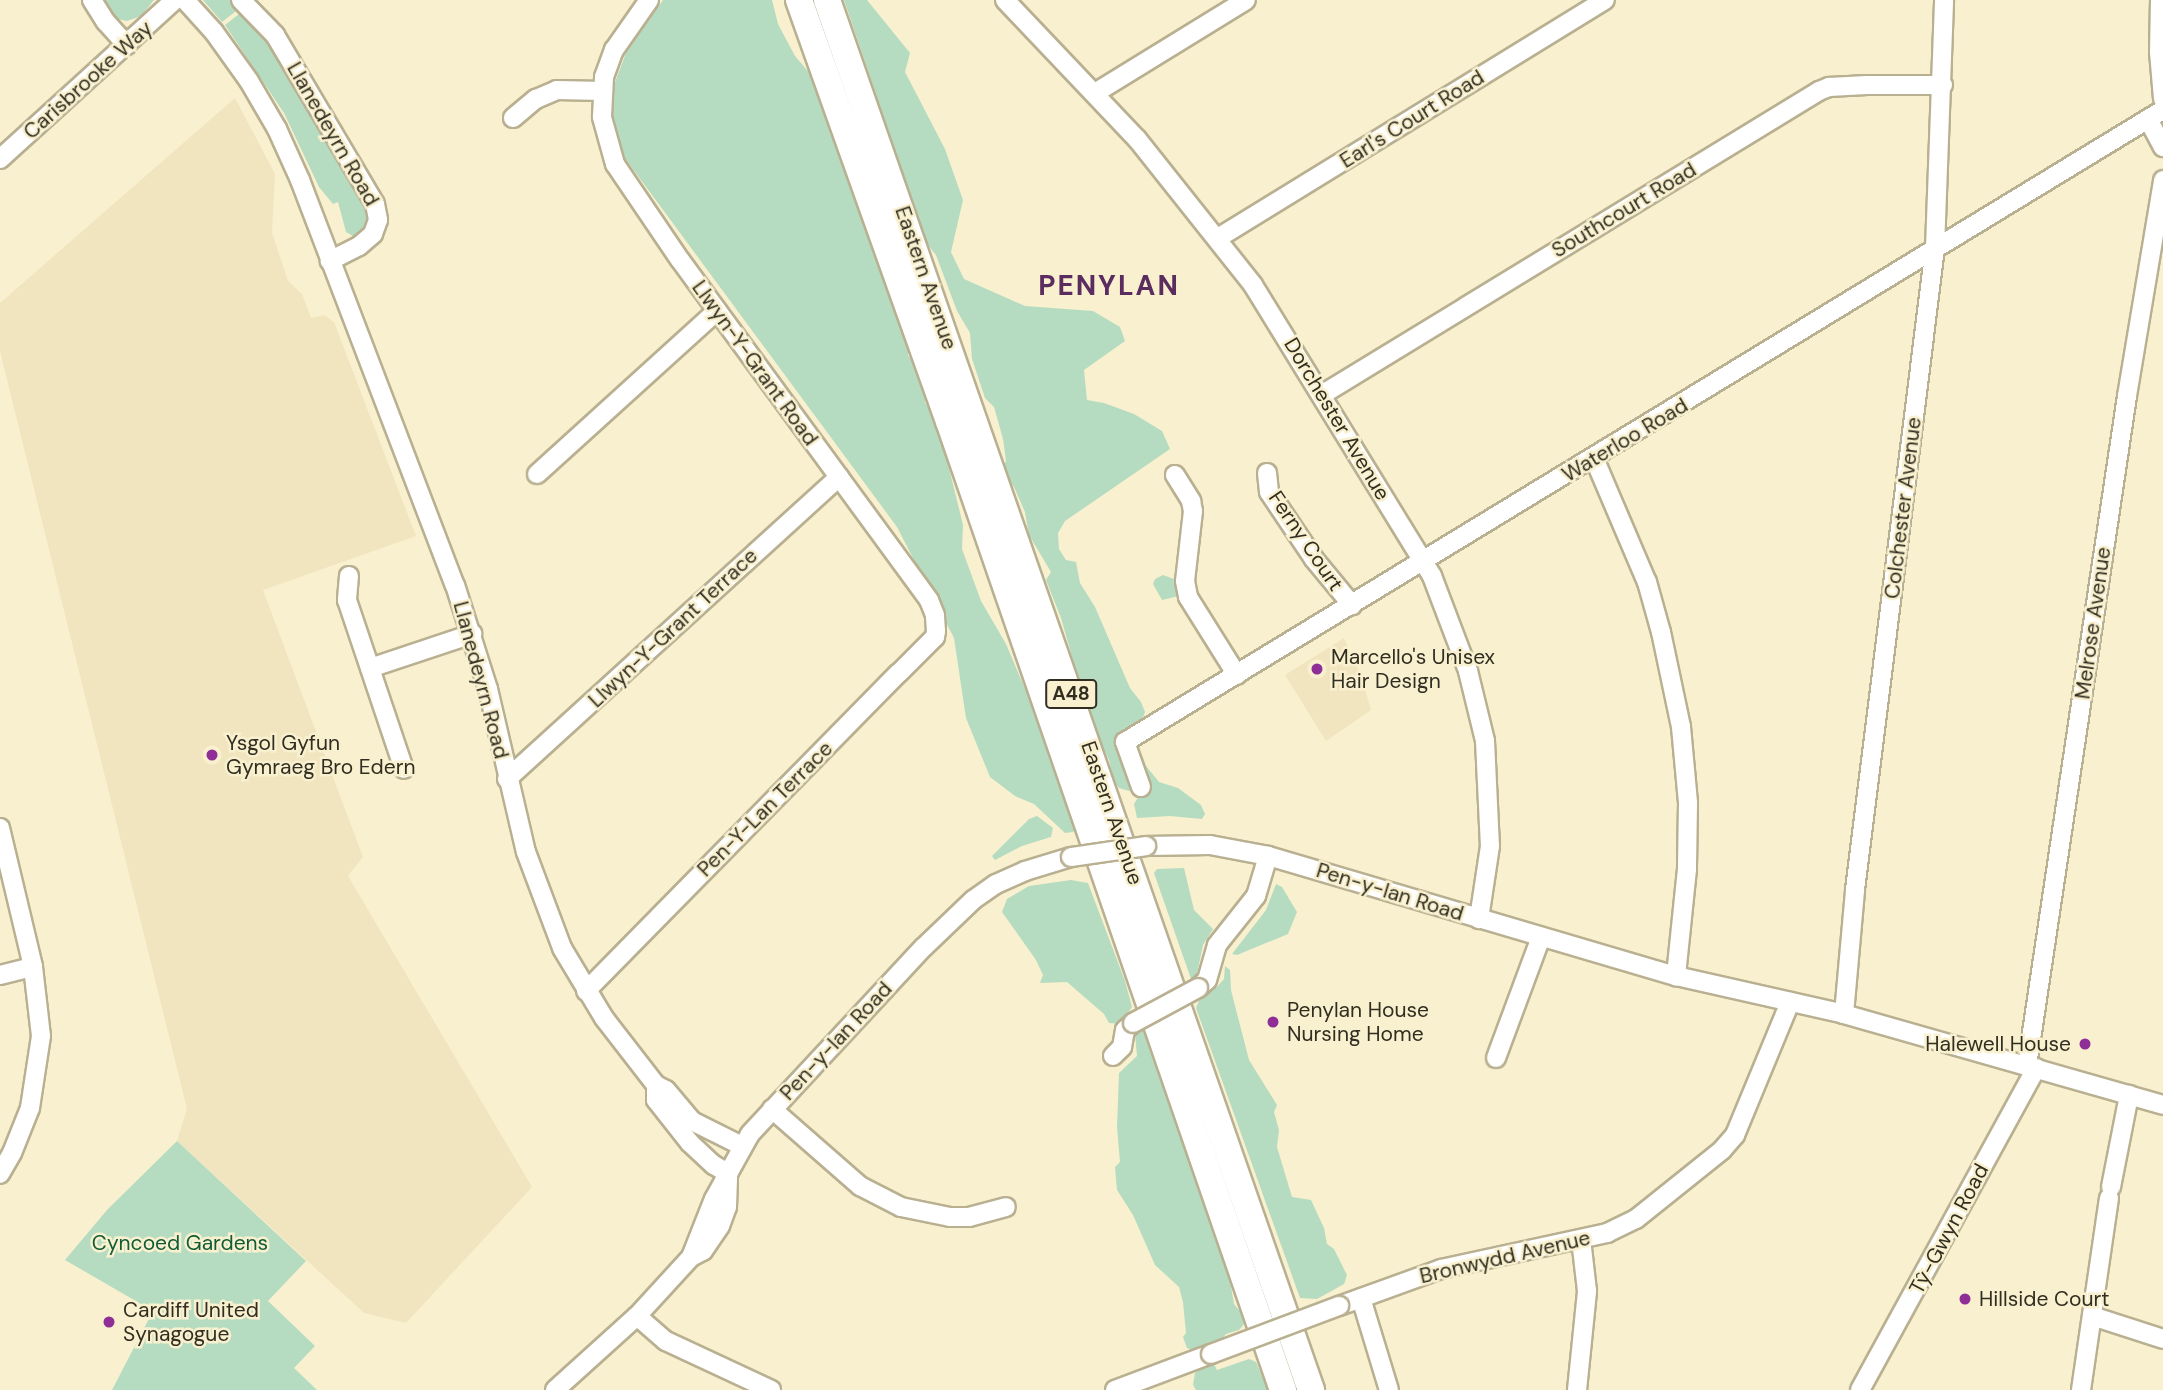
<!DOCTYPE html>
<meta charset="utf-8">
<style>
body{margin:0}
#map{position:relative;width:2163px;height:1390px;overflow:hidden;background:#f9f0cf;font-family:"DM Sans",sans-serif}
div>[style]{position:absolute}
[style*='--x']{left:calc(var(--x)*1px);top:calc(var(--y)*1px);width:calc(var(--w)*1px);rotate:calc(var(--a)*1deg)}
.built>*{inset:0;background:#f0e5be}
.green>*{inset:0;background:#b5dcc1}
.roads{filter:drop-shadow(2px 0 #b9b091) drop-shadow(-2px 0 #b9b091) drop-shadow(0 2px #b9b091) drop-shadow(0 -2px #b9b091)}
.minor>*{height:18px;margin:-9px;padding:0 9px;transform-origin:9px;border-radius:9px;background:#fff}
.highway>*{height:26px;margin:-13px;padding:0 13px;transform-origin:13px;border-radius:13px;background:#fff}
.bridges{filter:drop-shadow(2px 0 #b9b091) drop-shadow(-2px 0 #b9b091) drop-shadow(0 2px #b9b091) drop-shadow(0 -2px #b9b091)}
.minor-bridge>*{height:18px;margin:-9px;padding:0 9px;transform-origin:9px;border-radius:9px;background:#fff}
.dots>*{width:19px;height:19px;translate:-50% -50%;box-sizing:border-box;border:4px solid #f9f0cf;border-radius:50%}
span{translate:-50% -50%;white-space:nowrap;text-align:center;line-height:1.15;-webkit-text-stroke:5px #f9f0cf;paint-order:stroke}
.shield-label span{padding:2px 5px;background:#f9f0cf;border:2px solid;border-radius:5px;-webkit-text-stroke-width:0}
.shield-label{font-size:19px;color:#312e21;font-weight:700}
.street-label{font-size:21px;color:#312e21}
.poi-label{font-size:21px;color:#312e21}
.left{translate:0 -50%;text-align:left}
.right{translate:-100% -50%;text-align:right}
.park-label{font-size:21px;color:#0f5c35}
.district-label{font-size:28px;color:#5b2c5f;font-weight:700;letter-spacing:2px}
</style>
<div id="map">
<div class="built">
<i style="clip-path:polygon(235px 98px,275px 174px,272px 233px,288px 281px,302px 294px,311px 318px,324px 315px,334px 322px,416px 536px,263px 590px,363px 857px,348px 876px,532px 1187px,406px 1323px,364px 1313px,177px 1141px,187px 1109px,0 351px,0 303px)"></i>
<i style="clip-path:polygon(1344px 638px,1361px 676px,1371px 710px,1326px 741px,1285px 675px)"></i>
</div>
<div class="green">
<i style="clip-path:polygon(99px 0,154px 0,141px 16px,127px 21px,112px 18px)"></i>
<i style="clip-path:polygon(203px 0,230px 0,240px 8px,222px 22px)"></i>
<i style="clip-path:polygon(663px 0,772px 0,778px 24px,795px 56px,818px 83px,882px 276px,908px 334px,908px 355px,925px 382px,925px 402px,939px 427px,963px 525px,962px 549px,981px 601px,1006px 644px,1038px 719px,1052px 766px,1077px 827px,1073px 832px,1065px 833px,1034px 804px,1015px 796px,990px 777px,966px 718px,954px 638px,897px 527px,624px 157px,613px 115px,615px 82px,626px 53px)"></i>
<i style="clip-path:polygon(844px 0,867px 0,910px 53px,905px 72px,945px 149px,963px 200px,951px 252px,964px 279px,1025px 306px,1093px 311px,1120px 327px,1125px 341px,1084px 370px,1087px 400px,1104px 403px,1134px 414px,1162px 431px,1170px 449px,1065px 521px,1058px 533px,1059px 549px,1066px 560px,1076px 562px,1080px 583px,1095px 607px,1130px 688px,1141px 702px,1145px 712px,1132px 745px,1139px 747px,1146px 766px,1159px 782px,1178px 788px,1201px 805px,1205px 814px,1202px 819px,1170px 816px,1137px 818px,1134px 804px,1148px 781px,1143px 777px,1129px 791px,1119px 788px,1114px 782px,1109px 760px,1077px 694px,1075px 667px,1061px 618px,1046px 580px,1051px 572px,1029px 535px,1025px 512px,1014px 487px,1001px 470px,1006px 461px,1003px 439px,994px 407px,985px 398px,972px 359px,970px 333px,957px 311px,936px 255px,927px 244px)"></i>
<i style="clip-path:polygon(244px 10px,264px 31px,369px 205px,372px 223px,358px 239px,346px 232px,338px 202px,333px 204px,319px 187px,284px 113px,225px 25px)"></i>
<i style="clip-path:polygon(1175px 573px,1179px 596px,1162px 600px,1153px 584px,1155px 579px,1163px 575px,1174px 579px)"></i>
<i style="clip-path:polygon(1037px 816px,1053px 828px,1051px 837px,1022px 846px,995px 860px,992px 856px,1029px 819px)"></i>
<i style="clip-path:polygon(1184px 868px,1194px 910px,1213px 929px,1203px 945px,1197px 974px,1191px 979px,1154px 873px,1157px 869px)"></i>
<i style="clip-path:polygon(1071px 880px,1088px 883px,1125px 981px,1132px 1007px,1121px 1024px,1109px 1023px,1104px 1014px,1067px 982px,1040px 983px,1043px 975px,1036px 960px,1002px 912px,1007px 899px,1029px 886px)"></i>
<i style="clip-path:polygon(1276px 884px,1282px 887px,1297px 912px,1288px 934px,1237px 955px,1232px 954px,1266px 910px)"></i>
<i style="clip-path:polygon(1225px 966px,1230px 970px,1231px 990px,1249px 1060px,1277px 1105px,1274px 1112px,1279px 1130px,1277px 1147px,1292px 1197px,1311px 1200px,1324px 1228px,1327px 1244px,1334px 1249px,1347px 1275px,1344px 1284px,1317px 1299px,1300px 1298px,1196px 1008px,1201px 996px,1217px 987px,1224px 979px)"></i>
<i style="clip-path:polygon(1141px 1028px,1152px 1036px,1154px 1042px,1152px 1058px,1160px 1069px,1229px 1275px,1234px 1304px,1243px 1315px,1244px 1324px,1239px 1330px,1226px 1334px,1219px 1343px,1200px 1353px,1187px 1348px,1183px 1337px,1186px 1333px,1183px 1302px,1179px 1287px,1155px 1265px,1133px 1215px,1117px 1190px,1115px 1167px,1120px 1162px,1117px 1127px,1119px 1073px,1137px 1056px,1135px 1034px)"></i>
<i style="clip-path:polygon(177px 1141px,306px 1261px,268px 1301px,315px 1346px,294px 1368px,317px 1390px,112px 1390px,153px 1311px,65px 1260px,107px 1210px)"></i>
<i style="clip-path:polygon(1249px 1359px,1256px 1362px,1268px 1390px,1196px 1390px,1193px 1385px,1195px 1373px,1204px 1367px,1214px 1364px,1217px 1370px)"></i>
</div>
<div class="roads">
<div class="minor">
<i style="--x:92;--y:0;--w:26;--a:58"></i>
<i style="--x:106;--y:22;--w:31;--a:48"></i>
<i style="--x:185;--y:0;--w:43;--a:47.8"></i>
<i style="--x:214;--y:32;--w:60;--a:54.5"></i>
<i style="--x:249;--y:81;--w:56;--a:59.7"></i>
<i style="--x:277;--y:129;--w:56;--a:65.7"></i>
<i style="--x:300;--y:180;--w:434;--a:69.1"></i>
<i style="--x:455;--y:585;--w:109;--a:72.4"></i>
<i style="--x:488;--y:689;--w:167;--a:76.9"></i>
<i style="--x:526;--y:852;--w:103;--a:69.4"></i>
<i style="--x:562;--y:948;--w:82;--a:59"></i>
<i style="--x:604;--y:1018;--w:85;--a:52.2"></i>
<i style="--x:656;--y:1085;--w:11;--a:27"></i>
<i style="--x:666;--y:1090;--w:40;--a:50"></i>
<i style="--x:692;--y:1121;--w:56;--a:26.6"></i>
<i style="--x:241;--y:0;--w:49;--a:45.8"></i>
<i style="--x:275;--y:35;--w:196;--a:59.4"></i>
<i style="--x:375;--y:204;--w:16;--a:79"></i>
<i style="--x:378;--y:220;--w:15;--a:110"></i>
<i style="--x:373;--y:234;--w:18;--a:139"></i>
<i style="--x:359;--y:246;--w:33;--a:153"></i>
<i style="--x:1005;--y:0;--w:192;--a:46.5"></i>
<i style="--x:1137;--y:139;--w:186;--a:51.5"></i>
<i style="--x:1253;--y:285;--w:342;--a:58.4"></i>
<i style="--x:1432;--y:576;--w:102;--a:69.2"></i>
<i style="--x:1468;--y:671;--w:72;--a:76.3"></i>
<i style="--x:1485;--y:741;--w:105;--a:87.3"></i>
<i style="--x:1490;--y:846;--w:74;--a:98.6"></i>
<i style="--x:2160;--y:0;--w:52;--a:91.1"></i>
<i style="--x:2159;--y:52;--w:47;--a:85.1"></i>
<i style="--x:1095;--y:93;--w:177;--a:-31.6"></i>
<i style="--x:513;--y:118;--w:30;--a:-40"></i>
<i style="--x:536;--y:99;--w:23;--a:-23"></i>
<i style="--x:557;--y:90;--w:45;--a:1.3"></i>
<i style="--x:2148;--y:119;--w:32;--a:62"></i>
<i style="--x:0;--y:159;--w:236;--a:-42.3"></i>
<i style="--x:1218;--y:238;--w:454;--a:-31.6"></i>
<i style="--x:1323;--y:394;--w:581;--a:-31.42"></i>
<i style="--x:1819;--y:91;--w:11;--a:-22"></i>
<i style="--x:1829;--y:87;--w:38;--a:-3"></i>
<i style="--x:1867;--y:85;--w:76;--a:0"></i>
<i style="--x:1594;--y:458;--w:135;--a:66.9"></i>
<i style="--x:1647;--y:582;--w:52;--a:74.4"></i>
<i style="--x:1661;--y:632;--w:97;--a:78.1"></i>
<i style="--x:1681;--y:727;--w:76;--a:84.7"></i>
<i style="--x:1688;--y:803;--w:66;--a:90.9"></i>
<i style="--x:1687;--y:869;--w:108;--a:95.9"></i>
<i style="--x:1267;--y:473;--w:19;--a:84"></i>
<i style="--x:1269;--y:492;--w:81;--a:56.1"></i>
<i style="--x:1314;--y:559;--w:60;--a:50.4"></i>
<i style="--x:537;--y:474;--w:243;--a:-42.2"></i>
<i style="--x:1175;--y:475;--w:31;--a:58"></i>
<i style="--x:1191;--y:501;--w:10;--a:79"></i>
<i style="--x:1193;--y:511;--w:70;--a:96.5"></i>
<i style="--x:1185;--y:581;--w:16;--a:79"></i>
<i style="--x:1188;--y:597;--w:92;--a:57.9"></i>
<i style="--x:349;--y:576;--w:24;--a:95"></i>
<i style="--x:347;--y:600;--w:178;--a:71.4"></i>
<i style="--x:370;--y:668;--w:108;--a:-18.4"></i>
<i style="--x:507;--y:779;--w:449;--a:-42.3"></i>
<i style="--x:1141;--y:787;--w:48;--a:-109.6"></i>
<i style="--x:1125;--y:742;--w:1215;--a:-31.34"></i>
<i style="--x:0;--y:828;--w:143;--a:76.6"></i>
<i style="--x:33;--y:967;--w:69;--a:83.4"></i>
<i style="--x:41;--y:1036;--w:73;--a:98.7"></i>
<i style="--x:30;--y:1108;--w:48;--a:111.8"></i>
<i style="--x:12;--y:1153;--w:24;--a:120"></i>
<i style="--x:1146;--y:846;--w:64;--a:-0.9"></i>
<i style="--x:1210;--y:845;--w:59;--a:10.7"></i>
<i style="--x:1268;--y:856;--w:425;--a:16.4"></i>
<i style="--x:1676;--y:976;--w:172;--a:12.7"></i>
<i style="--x:1844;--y:1014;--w:332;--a:15.9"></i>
<i style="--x:0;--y:975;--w:34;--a:-14"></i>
<i style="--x:1198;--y:988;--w:12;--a:-42"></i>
<i style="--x:1207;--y:980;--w:36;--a:-74"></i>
<i style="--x:1217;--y:945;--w:63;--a:-51.5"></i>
<i style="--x:1256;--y:896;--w:42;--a:-73.3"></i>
<i style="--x:586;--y:991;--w:446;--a:-45.5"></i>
<i style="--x:899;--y:673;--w:51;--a:-45"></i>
<i style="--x:935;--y:637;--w:6;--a:-81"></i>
<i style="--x:936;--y:631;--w:16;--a:-94"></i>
<i style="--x:935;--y:615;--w:16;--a:-112"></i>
<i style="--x:929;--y:600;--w:421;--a:-126.2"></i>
<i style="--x:680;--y:260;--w:116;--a:-124.1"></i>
<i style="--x:615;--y:164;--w:49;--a:-105.5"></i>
<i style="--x:602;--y:117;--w:40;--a:-87.1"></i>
<i style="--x:604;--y:77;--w:29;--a:-70"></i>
<i style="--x:614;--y:50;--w:61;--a:-55"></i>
<i style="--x:1844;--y:1014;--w:124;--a:-84.9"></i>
<i style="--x:1855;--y:890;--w:647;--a:-82.9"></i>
<i style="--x:1935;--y:248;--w:248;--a:-87.9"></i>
<i style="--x:1113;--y:1056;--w:13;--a:-45"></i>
<i style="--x:1122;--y:1047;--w:17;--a:-80"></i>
<i style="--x:1125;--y:1030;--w:11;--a:-41"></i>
<i style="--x:1496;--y:1058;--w:129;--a:-69.6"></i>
<i style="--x:2027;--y:1066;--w:677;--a:-81.51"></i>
<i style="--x:2127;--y:396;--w:219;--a:-80.5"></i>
<i style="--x:656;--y:1085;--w:15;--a:90"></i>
<i style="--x:656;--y:1100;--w:55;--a:51.7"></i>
<i style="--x:690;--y:1143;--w:33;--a:43"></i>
<i style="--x:714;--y:1165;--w:17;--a:31"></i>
<i style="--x:772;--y:1109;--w:117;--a:41.2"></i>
<i style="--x:860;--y:1186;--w:46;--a:27.1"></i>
<i style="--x:901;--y:1207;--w:50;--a:11.5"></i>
<i style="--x:950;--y:1217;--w:19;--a:0"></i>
<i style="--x:969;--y:1217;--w:38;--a:-15"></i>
<i style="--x:2111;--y:1187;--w:94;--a:-78.9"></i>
<i style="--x:691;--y:1257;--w:62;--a:-68.4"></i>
<i style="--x:714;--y:1199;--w:74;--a:-61"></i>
<i style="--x:750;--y:1134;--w:255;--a:-47.1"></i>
<i style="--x:924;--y:947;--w:68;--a:-43.8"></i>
<i style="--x:973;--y:900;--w:28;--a:-35"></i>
<i style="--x:996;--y:884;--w:32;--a:-24"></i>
<i style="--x:1025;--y:871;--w:48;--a:-16.9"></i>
<i style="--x:1361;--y:1298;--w:96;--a:73.1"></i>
<i style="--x:1339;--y:1306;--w:109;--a:-19.9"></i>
<i style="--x:1441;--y:1269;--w:170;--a:-12.2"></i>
<i style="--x:1607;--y:1233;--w:32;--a:-26"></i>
<i style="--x:1636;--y:1219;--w:110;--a:-38.7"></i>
<i style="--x:1722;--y:1150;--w:20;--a:-49"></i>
<i style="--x:1735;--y:1135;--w:144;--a:-67.5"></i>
<i style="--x:637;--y:1316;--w:38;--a:41"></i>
<i style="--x:666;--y:1341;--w:116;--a:25"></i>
<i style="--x:2092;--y:1316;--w:75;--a:17.9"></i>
<i style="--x:555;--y:1390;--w:110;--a:-42.1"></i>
<i style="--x:637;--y:1316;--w:80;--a:-47.5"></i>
<i style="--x:691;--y:1257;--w:13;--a:-27"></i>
<i style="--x:703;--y:1251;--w:30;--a:-56"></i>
<i style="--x:720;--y:1226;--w:20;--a:-70"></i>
<i style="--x:727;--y:1207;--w:30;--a:-88"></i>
<i style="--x:1115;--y:1390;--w:103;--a:-20.6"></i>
<i style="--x:1577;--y:1390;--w:100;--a:-84.2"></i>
<i style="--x:1587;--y:1291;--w:52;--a:-96.6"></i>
<i style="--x:1860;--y:1390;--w:367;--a:-61.3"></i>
<i style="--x:2081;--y:1390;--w:194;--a:-81.7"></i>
</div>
<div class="highway">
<i style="--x:799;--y:0;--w:447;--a:70.4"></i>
<i style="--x:949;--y:421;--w:1025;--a:70.98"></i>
<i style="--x:827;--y:0;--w:1472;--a:70.8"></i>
</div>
</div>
<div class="bridges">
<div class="minor-bridge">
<i style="--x:1071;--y:857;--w:76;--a:-8.3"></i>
<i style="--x:1133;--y:1023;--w:74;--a:-28.3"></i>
<i style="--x:1211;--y:1354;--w:137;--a:-20.6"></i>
</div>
</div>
<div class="dots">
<i style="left:1317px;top:669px;background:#8f2e97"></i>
<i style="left:212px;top:755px;background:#8f2e97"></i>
<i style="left:1273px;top:1022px;background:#8f2e97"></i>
<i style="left:2085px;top:1044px;background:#8f2e97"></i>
<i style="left:1965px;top:1299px;background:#8f2e97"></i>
<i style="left:109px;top:1322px;background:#8f2e97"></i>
</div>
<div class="shield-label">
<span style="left:1071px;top:694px">A48</span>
</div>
<div class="street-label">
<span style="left:88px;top:80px;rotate:-42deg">Carisbrooke Way</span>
<span style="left:1412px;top:119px;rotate:-32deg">Earl's Court Road</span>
<span style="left:333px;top:134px;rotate:60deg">Llanedeyrn Road</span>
<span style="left:1624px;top:210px;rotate:-31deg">Southcourt Road</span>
<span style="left:926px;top:278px;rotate:71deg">Eastern Avenue</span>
<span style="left:755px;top:363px;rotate:54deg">Llwyn-Y-Grant Road</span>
<span style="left:1337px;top:419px;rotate:59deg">Dorchester Avenue</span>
<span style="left:1625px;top:440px;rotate:-31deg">Waterloo Road</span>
<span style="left:1903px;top:508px;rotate:-83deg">Colchester Avenue</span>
<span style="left:1306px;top:541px;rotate:56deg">Ferny Court</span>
<span style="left:2093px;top:623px;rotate:-82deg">Melrose Avenue</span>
<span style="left:673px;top:628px;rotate:-43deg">Llwyn-Y-Grant Terrace</span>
<span style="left:481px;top:680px;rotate:75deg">Llanedeyrn Road</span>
<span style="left:765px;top:809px;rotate:-45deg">Pen-Y-Lan Terrace</span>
<span style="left:1112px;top:813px;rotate:71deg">Eastern Avenue</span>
<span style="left:1390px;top:892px;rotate:17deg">Pen-y-lan Road</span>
<span style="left:836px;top:1041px;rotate:-47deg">Pen-y-lan Road</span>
<span style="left:1949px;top:1229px;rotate:-62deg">Tŷ-Gwyn Road</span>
<span style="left:1505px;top:1257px;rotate:-13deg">Bronwydd Avenue</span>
</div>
<div class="poi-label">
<span class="left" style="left:1331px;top:669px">Marcello's Unisex<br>Hair Design</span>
<span class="left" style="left:226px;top:755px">Ysgol Gyfun<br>Gymraeg Bro Edern</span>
<span class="left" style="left:1287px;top:1022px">Penylan House<br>Nursing Home</span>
<span class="right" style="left:2071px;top:1044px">Halewell House</span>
<span class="left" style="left:1979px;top:1299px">Hillside Court</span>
<span class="left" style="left:123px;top:1322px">Cardiff United<br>Synagogue</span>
</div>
<div class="park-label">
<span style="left:180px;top:1243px">Cyncoed Gardens</span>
</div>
<div class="district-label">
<span style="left:1109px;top:286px">PENYLAN</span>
</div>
</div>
